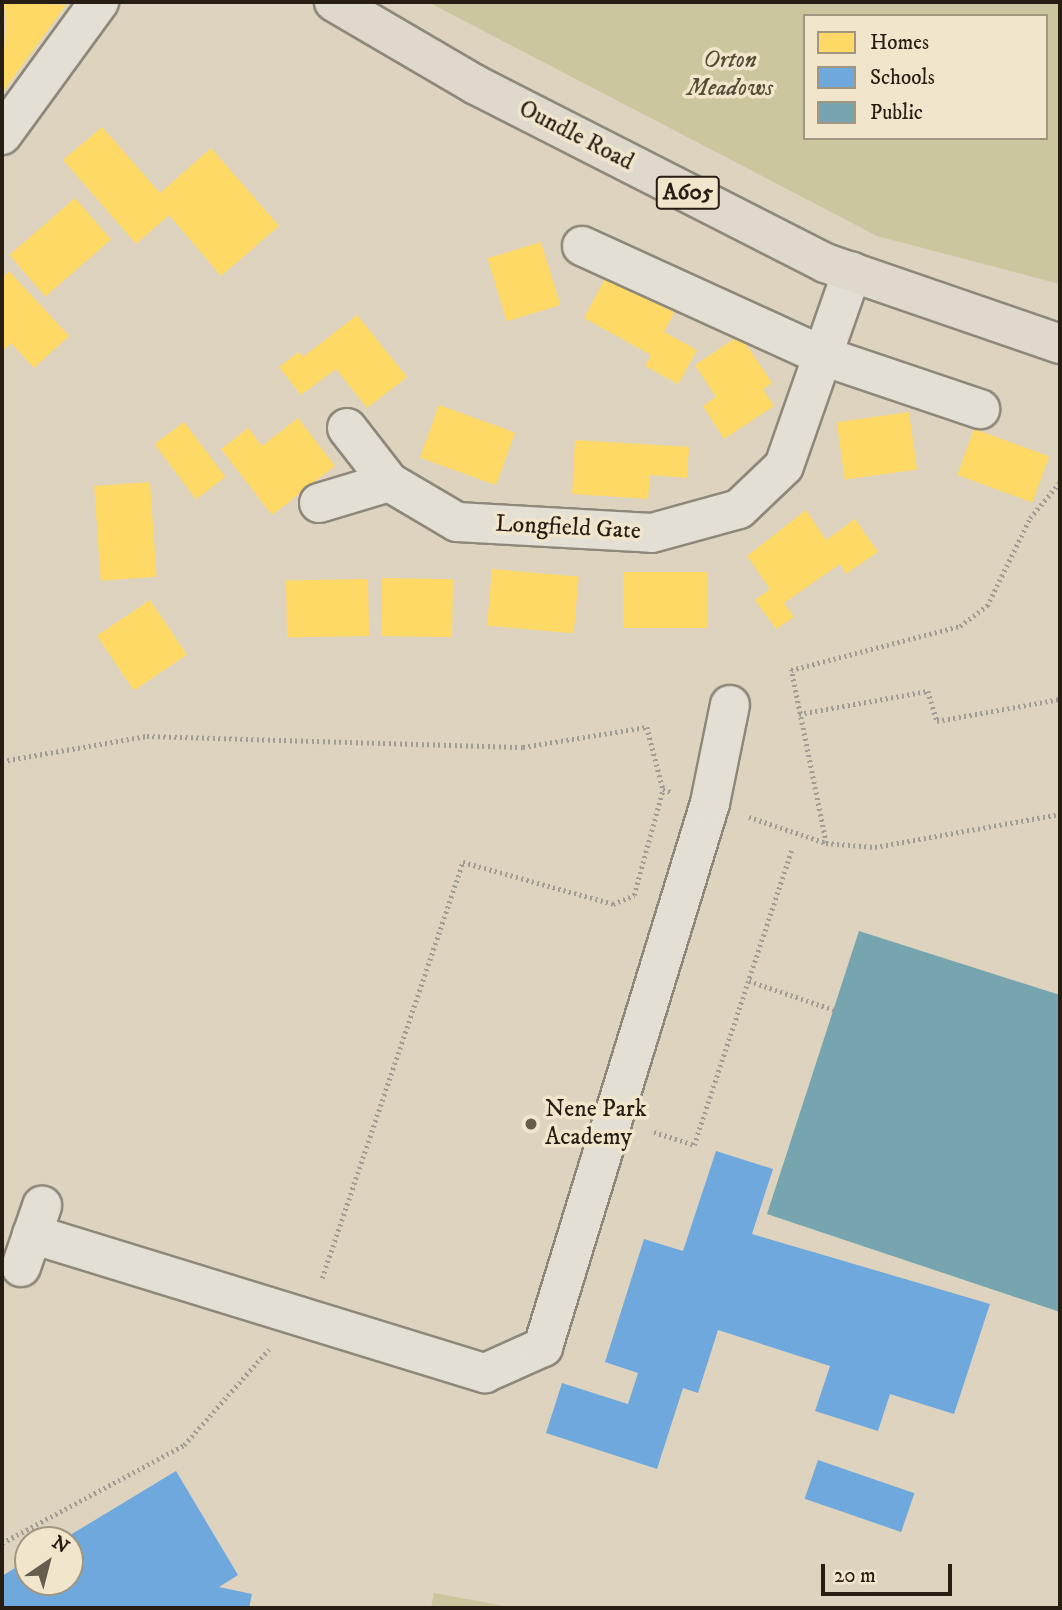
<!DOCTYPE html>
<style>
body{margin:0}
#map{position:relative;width:1062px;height:1610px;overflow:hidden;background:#ddd3be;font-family:"IM FELL DW Pica",serif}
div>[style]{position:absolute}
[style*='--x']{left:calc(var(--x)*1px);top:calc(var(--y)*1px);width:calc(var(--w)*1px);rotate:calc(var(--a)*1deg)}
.green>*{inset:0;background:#ccc69f}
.homes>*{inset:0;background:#ffd966;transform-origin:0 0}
.schools>*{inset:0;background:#6fa8dc;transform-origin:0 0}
.public>*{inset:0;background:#76a5af}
.path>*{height:4.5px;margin-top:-2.25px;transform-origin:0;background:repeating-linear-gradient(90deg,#a19d94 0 2px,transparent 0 5.5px)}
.roads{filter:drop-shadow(2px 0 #8e887b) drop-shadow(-2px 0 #8e887b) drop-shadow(0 2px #8e887b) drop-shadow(0 -2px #8e887b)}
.minor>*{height:38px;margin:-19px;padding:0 19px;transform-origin:19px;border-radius:19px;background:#e4dfd4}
.major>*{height:38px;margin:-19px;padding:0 19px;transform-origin:19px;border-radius:19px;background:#dfd9cd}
.dots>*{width:19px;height:19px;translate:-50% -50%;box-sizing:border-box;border:4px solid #f1e6cc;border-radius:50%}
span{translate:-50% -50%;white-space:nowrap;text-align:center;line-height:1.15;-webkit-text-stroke:7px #f1e6cc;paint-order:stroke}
.shield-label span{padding:2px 5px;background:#f1e6cc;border:2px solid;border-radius:5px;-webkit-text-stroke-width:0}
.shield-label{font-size:23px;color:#271d13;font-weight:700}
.park-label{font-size:24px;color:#554d36;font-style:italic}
.street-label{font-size:24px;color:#271d13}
.poi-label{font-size:24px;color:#271d13}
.left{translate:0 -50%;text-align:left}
.frame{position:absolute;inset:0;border:4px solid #271d13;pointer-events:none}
.legend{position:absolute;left:803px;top:14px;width:245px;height:126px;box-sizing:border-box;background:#f1e6cc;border:2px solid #a09682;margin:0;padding:9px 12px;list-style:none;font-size:21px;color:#271d13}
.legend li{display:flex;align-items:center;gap:14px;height:35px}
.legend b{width:35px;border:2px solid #a09682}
.north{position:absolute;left:14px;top:1526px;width:70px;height:70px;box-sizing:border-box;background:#f1e6cc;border:2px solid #a09682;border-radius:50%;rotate:35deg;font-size:19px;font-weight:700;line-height:28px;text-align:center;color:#271d13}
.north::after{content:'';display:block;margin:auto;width:24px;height:32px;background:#675d4f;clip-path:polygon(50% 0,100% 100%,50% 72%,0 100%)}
.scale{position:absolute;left:821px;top:1564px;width:131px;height:32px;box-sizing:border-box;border:4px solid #271d13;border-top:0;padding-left:9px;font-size:21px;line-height:24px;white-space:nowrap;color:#271d13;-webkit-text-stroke:5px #f1e6cc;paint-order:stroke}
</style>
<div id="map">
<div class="green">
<i style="clip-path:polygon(evenodd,428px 2px,1060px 2px,1060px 284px,877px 236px,428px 2px,805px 16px,1046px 16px,1046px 138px,805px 138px,805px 16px)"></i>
<i style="clip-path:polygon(434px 1593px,516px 1608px,431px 1608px)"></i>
</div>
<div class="homes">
<i style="clip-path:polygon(2px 2px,66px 5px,2px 93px,6px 14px)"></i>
<i style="clip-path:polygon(102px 127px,160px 193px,211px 148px,279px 226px,221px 276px,169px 215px,136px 244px,63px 160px)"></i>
<i style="left:75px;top:198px;width:55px;height:87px;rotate:49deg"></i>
<i style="left:541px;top:242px;width:66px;height:56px;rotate:73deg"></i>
<i style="clip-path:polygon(9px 271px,69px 336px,34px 368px,11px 343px,2px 352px,2px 278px)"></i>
<i style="clip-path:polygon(607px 275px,675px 311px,664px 332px,697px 350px,678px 384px,645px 366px,651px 355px,584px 318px)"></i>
<i style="clip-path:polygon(357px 315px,407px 377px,367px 408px,336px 369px,301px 395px,279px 367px,299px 352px,303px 357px)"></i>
<i style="clip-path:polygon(740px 335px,772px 383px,763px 389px,774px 406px,724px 439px,703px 406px,716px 397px,695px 365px)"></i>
<i style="left:439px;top:405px;width:81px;height:56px;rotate:20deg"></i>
<i style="left:909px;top:412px;width:58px;height:73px;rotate:82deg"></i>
<i style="clip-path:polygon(298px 418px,335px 466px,272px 515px,221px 449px,248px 428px,262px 446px)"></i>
<i style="left:184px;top:422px;width:69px;height:37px;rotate:53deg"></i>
<i style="left:974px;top:429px;width:80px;height:49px;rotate:20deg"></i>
<i style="clip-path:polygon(575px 440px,689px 447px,687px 478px,650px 475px,648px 499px,572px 494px)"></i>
<i style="left:150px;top:482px;width:95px;height:56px;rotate:86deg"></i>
<i style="clip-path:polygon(806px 510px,826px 540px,855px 519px,878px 552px,846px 574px,840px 564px,784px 603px,794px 617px,776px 629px,755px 600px,770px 589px,747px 556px)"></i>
<i style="left:492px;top:569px;width:87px;height:57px;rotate:5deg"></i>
<i style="left:623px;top:572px;width:85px;height:56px"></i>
<i style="left:382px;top:578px;width:71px;height:58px;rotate:1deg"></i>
<i style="left:368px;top:579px;width:57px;height:82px;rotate:89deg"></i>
<i style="left:150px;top:600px;width:66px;height:64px;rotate:56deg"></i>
</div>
<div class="schools">
<i style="clip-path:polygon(716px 1151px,773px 1169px,752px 1234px,990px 1304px,954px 1414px,890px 1394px,878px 1431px,815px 1411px,830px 1366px,718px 1330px,698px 1393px,683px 1388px,657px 1469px,546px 1433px,562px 1383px,628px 1404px,638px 1373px,605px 1362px,644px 1239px,683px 1251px)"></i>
<i style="left:818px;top:1460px;width:102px;height:41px;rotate:19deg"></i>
<i style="clip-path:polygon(176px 1471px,238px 1575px,219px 1587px,252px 1594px,249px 1608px,2px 1608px,2px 1576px,28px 1560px,28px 1582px,70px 1582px,70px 1540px,62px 1540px)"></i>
</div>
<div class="public">
<i style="clip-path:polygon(859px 931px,1060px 995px,1060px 1312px,767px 1214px)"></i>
</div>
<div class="path">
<i style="--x:799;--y:714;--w:131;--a:-10.1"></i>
<i style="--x:928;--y:691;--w:31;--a:73"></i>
<i style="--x:937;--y:721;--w:125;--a:-10.1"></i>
<i style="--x:2;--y:761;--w:147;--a:-9.8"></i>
<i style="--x:147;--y:736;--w:376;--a:1.7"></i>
<i style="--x:523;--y:747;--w:126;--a:-9.2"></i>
<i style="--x:647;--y:727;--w:64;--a:75.5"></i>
<i style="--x:749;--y:817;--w:81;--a:18.7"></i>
<i style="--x:826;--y:843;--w:177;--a:-101.4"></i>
<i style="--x:791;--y:670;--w:175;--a:-14.6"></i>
<i style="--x:960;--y:626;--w:34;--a:-37"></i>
<i style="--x:987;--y:606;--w:98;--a:-64"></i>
<i style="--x:1030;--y:518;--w:47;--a:-50.2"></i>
<i style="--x:826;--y:843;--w:49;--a:4.7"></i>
<i style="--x:875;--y:847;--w:188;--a:-10.1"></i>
<i style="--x:749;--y:981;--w:90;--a:18.8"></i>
<i style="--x:654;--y:1132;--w:42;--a:18"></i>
<i style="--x:694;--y:1145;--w:312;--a:-71.7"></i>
<i style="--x:322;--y:1278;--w:439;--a:-71.3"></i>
<i style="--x:463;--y:862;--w:156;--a:15.6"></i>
<i style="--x:613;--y:904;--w:23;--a:-23"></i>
<i style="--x:634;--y:895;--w:110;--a:-74.7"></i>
<i style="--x:663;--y:789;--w:9;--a:21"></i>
<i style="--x:2;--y:1543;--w:207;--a:-28.3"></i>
<i style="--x:184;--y:1445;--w:128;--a:-48.5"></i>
</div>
<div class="roads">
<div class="minor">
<i style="--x:2;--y:135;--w:165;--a:-53.9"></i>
<i style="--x:582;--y:246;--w:265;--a:24.5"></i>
<i style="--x:823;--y:356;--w:166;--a:18.7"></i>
<i style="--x:347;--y:428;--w:68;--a:52.1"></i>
<i style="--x:389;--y:482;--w:79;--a:30.5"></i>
<i style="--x:457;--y:522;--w:195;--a:3.2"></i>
<i style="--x:652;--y:533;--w:90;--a:-15.4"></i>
<i style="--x:739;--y:509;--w:62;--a:-43.7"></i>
<i style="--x:784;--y:466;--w:206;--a:-70.7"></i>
<i style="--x:319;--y:503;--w:73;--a:-16.7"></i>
<i style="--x:32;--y:1234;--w:474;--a:17.1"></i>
<i style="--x:485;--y:1373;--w:64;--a:-24.1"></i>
<i style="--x:543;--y:1347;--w:569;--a:-72.93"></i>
<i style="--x:710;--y:803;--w:100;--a:-78.5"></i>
<i style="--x:21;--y:1267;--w:65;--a:-71"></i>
</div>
<div class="major">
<i style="--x:334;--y:2;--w:164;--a:30.3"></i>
<i style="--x:476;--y:85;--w:392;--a:27"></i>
<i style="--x:825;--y:263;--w:249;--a:19"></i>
</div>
</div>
<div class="dots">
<i style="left:531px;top:1124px;background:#675d4f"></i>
</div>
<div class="shield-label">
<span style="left:688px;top:193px">A605</span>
</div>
<div class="park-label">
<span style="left:730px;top:75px">Orton<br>Meadows</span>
</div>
<div class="street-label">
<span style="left:576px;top:136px;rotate:27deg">Oundle Road</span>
<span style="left:568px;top:528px;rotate:3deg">Longfield Gate</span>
</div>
<div class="poi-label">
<span class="left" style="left:545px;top:1124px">Nene Park<br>Academy</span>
</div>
<div class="frame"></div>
<ul class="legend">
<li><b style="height:19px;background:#ffd966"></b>Homes</li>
<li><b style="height:19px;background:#6fa8dc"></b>Schools</li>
<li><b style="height:19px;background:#76a5af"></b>Public</li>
</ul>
<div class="north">N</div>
<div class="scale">20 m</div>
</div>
